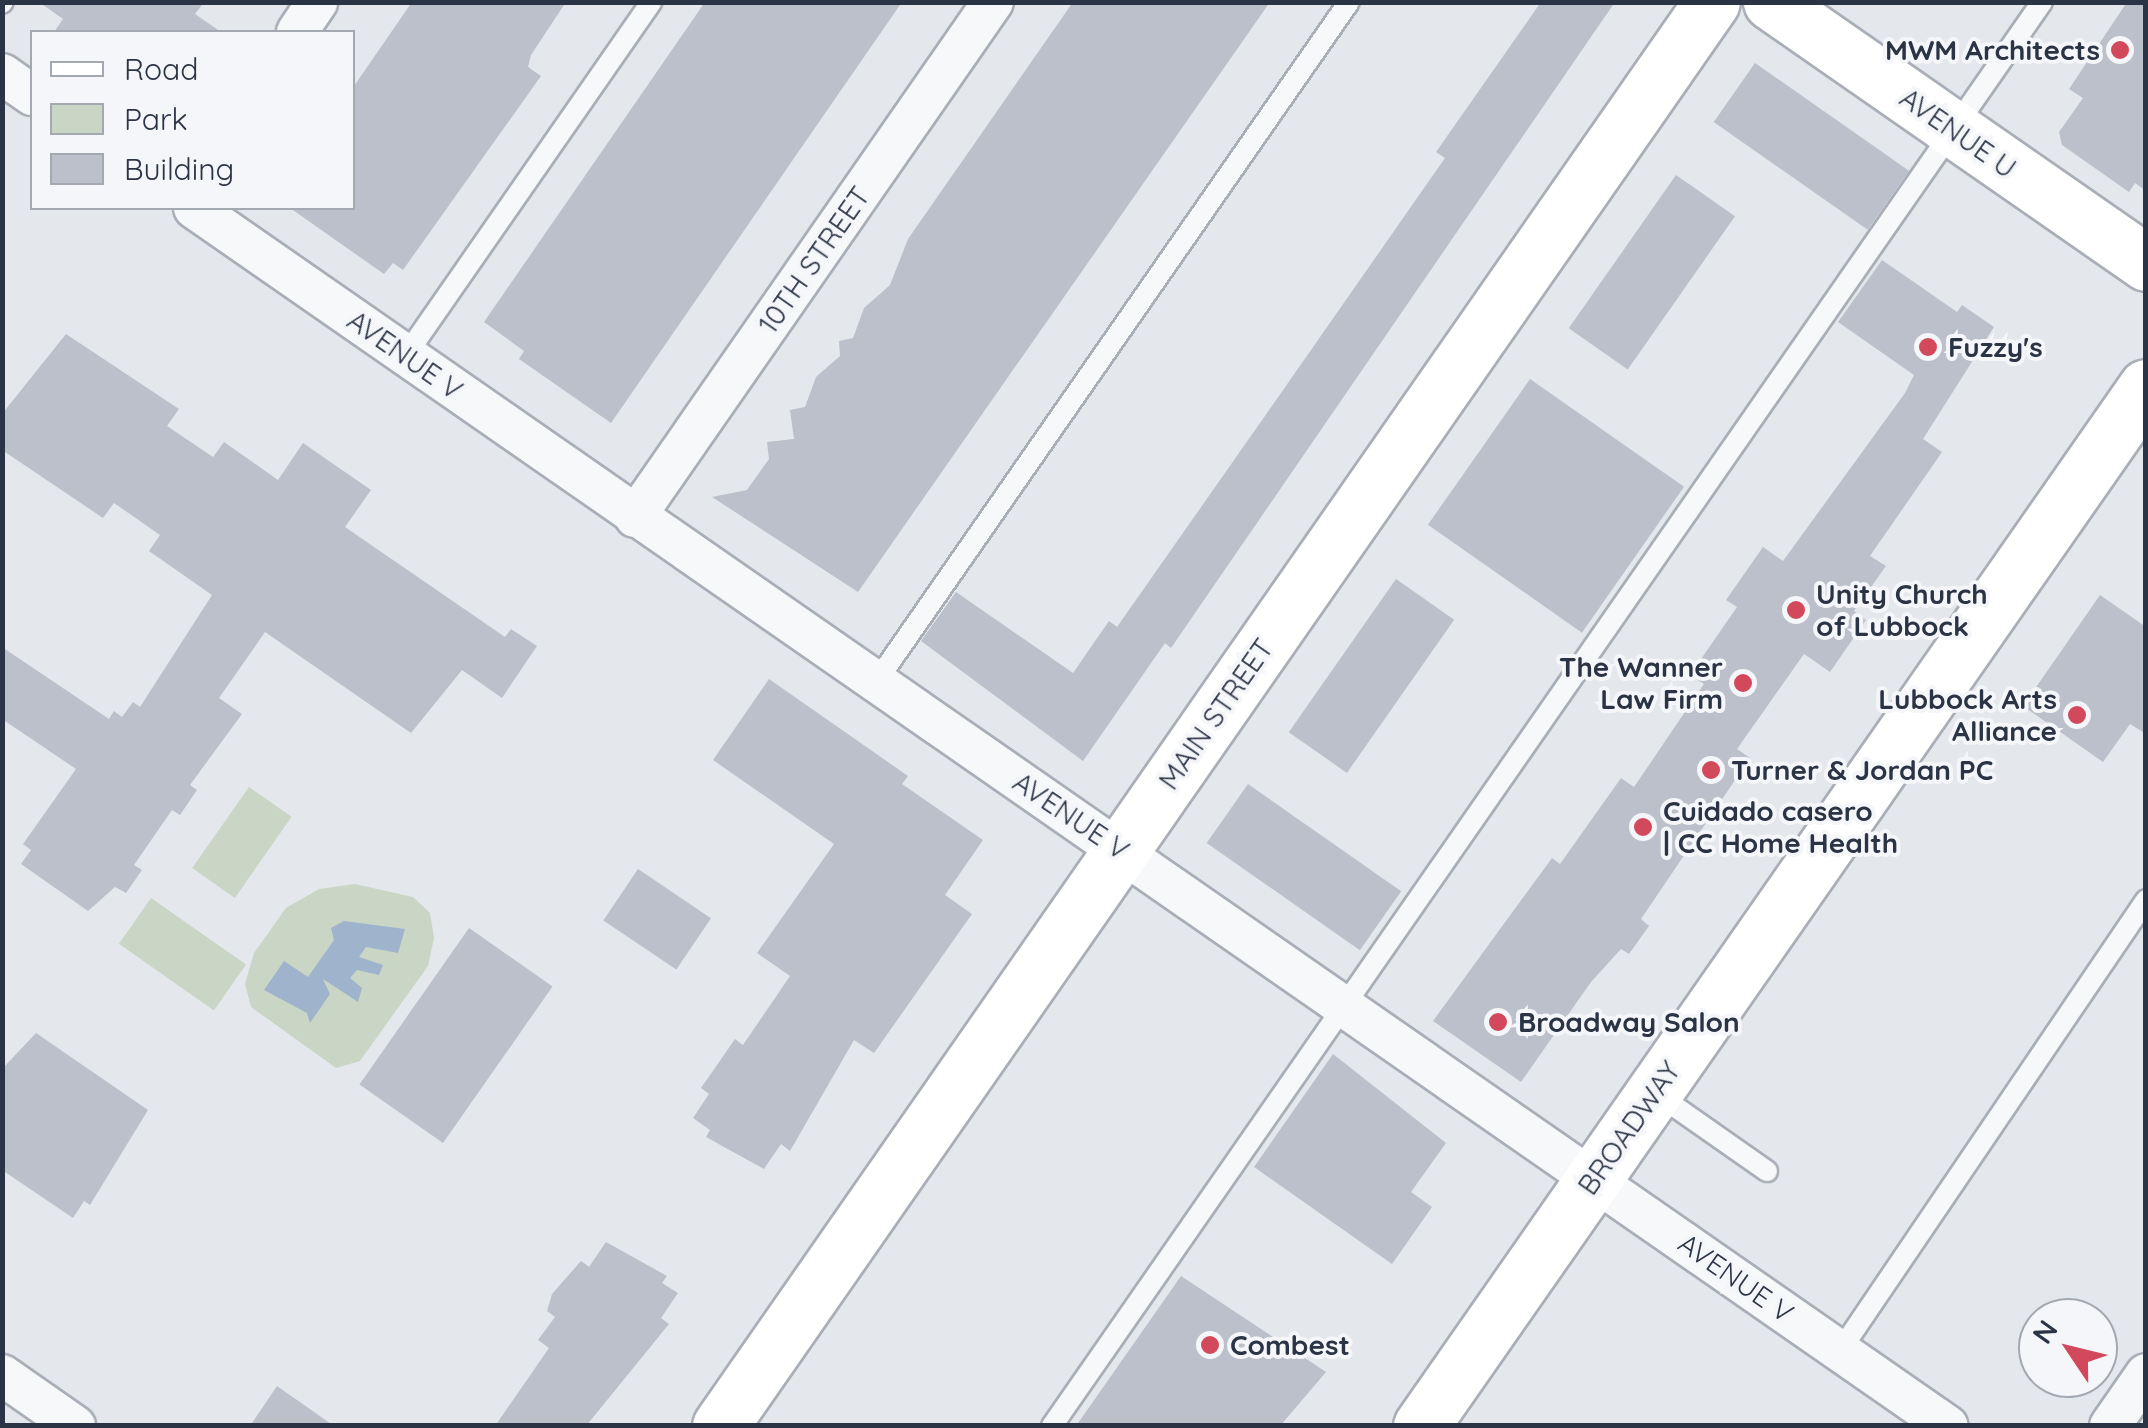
<!DOCTYPE html>
<style>
body{margin:0}
#map{position:relative;width:2148px;height:1428px;overflow:hidden;background:#e4e7ec;font-family:Quicksand,sans-serif}
div>[style]{position:absolute}
[style*='--x']{left:calc(var(--x)*1px);top:calc(var(--y)*1px);width:calc(var(--w)*1px);rotate:calc(var(--a)*1deg)}
.green>*{inset:0;background:#c9d6c5;transform-origin:0 0}
.water>*{inset:0;background:#9fb4cc}
.building>*{inset:0;background:#bbc0ca;transform-origin:0 0}
.roads{filter:drop-shadow(2px 0 #a9aeb7) drop-shadow(-2px 0 #a9aeb7) drop-shadow(0 2px #a9aeb7) drop-shadow(0 -2px #a9aeb7)}
.lane>*{height:20px;margin:-10px;padding:0 10px;transform-origin:10px;border-radius:10px;background:#f7f8fa}
.street>*{height:40px;margin:-20px;padding:0 20px;transform-origin:20px;border-radius:20px;background:#f7f8fa}
.secondary>*{height:55px;margin:-27.5px;padding:0 27.5px;transform-origin:27.5px;border-radius:27.5px;background:#fff}
.dots>*{width:28px;height:28px;translate:-50% -50%;box-sizing:border-box;border:5px solid #f4f6f9;border-radius:50%}
span{translate:-50% -50%;white-space:nowrap;text-align:center;line-height:1.15;-webkit-text-stroke:8px #f4f6f9;paint-order:stroke}
.poi-label{font-size:28px;color:#2b3445;font-weight:700}
.right{translate:-100% -50%;text-align:right}
.left{translate:0 -50%;text-align:left}
.street-label{font-size:28px;color:#2b3445}
.frame{position:absolute;inset:0;border:5px solid #2b3445;pointer-events:none}
.legend{position:absolute;left:30px;top:30px;width:325px;height:180px;box-sizing:border-box;background:#f4f6f9;border:2px solid #a4a8b1;margin:0;padding:12px 18px;list-style:none;font-size:30px;color:#2b3445}
.legend li{display:flex;align-items:center;gap:20px;height:50px}
.legend b{width:50px;border:2px solid #a4a8b1}
.north{position:absolute;left:2018px;top:1298px;width:100px;height:100px;box-sizing:border-box;background:#f4f6f9;border:2px solid #a4a8b1;border-radius:50%;rotate:305deg;font-size:28px;font-weight:700;line-height:40px;text-align:center;color:#2b3445}
.north::after{content:'';display:block;margin:auto;width:35px;height:45px;background:#d1495b;clip-path:polygon(50% 0,100% 100%,50% 72%,0 100%)}
</style>
<div id="map">
<div class="green">
<i style="left:249px;top:787px;width:52px;height:99px;rotate:35deg"></i>
<i style="clip-path:polygon(355px 884px,413px 897px,430px 913px,434px 938px,428px 966px,360px 1061px,336px 1068px,251px 1007px,245px 984px,254px 953px,286px 908px,319px 889px)"></i>
<i style="left:151px;top:898px;width:116px;height:56px;rotate:35deg"></i>
</div>
<div class="water">
<i style="clip-path:polygon(344px 921px,405px 929px,398px 953px,366px 947px,359px 957px,383px 965px,379px 975px,357px 970px,350px 978px,362px 988px,358px 1002px,323px 979px,330px 994px,310px 1023px,307px 1013px,264px 990px,284px 961px,308px 977px,334px 940px,331px 928px)"></i>
</div>
<div class="building">
<i style="clip-path:polygon(39px 2px,204px 2px,195px 14px,221px 32px,54px 32px,63px 19px)"></i>
<i style="clip-path:polygon(412px 2px,566px 2px,531px 55px,528px 67px,541px 76px,403px 270px,393px 263px,384px 274px,290px 208px,352px 208px,352px 89px)"></i>
<i style="clip-path:polygon(705px 2px,902px 2px,611px 423px,519px 359px,524px 351px,484px 322px)"></i>
<i style="clip-path:polygon(1073px 2px,1270px 2px,858px 592px,712px 497px,747px 490px,769px 459px,767px 442px,794px 439px,790px 410px,805px 407px,816px 377px,840px 356px,839px 341px,853px 338px,864px 308px,890px 285px,908px 239px)"></i>
<i style="clip-path:polygon(1541px 2px,1615px 2px,1171px 648px,1165px 643px,1083px 761px,921px 641px,956px 592px,1073px 673px,1109px 621px,1117px 627px,1267px 413px,1445px 158px,1436px 152px)"></i>
<i style="clip-path:polygon(2127px 2px,2146px 2px,2146px 191px,2135px 183px,2129px 192px,2062px 145px,2059px 132px,2083px 98px,2069px 89px)"></i>
<i style="left:1755px;top:63px;width:188px;height:72px;rotate:35deg"></i>
<i style="left:1676px;top:175px;width:72px;height:187px;rotate:35deg"></i>
<i style="clip-path:polygon(1882px 260px,1957px 312px,1962px 305px,1994px 327px,1923px 439px,1942px 452px,1870px 556px,1886px 566px,1854px 611px,1866px 620px,1830px 672px,1804px 654px,1737px 749px,1750px 758px,1641px 919px,1649px 926px,1629px 954px,1621px 949px,1591px 982px,1521px 1082px,1433px 1021px,1552px 858px,1560px 864px,1621px 778px,1634px 787px,1704px 684px,1690px 675px,1737px 607px,1726px 600px,1763px 547px,1783px 561px,1905px 393px,1914px 375px,1838px 322px)"></i>
<i style="clip-path:polygon(66px 334px,179px 409px,167px 426px,213px 457px,224px 442px,278px 480px,303px 443px,371px 490px,345px 527px,505px 637px,511px 629px,537px 646px,502px 698px,462px 670px,411px 733px,265px 632px,219px 698px,242px 714px,190px 785px,197px 790px,180px 815px,172px 810px,134px 865px,142px 870px,126px 893px,115px 887px,88px 911px,21px 864px,31px 850px,23px 844px,76px 769px,2px 719px,2px 647px,109px 719px,114px 711px,122px 717px,133px 702px,140px 707px,212px 595px,149px 551px,160px 535px,114px 503px,103px 518px,2px 450px,2px 414px)"></i>
<i style="left:1530px;top:379px;width:188px;height:178px;rotate:35deg"></i>
<i style="left:1396px;top:579px;width:71px;height:187px;rotate:35deg"></i>
<i style="clip-path:polygon(2100px 595px,2146px 627px,2146px 734px,2130px 724px,2103px 762px,2023px 706px)"></i>
<i style="clip-path:polygon(769px 679px,908px 776px,902px 784px,983px 840px,945px 895px,972px 914px,874px 1053px,854px 1040px,790px 1151px,781px 1144px,764px 1169px,706px 1137px,710px 1130px,693px 1118px,709px 1094px,701px 1088px,735px 1039px,743px 1045px,790px 976px,757px 953px,834px 844px,713px 760px)"></i>
<i style="left:1248px;top:784px;width:187px;height:72px;rotate:35deg"></i>
<i style="left:638px;top:869px;width:88px;height:62px;rotate:34deg"></i>
<i style="left:469px;top:928px;width:102px;height:191px;rotate:35deg"></i>
<i style="clip-path:polygon(36px 1033px,148px 1110px,90px 1205px,84px 1201px,73px 1218px,2px 1170px,2px 1069px)"></i>
<i style="clip-path:polygon(1333px 1054px,1446px 1143px,1411px 1192px,1432px 1207px,1392px 1264px,1254px 1167px)"></i>
<i style="clip-path:polygon(606px 1242px,667px 1276px,662px 1283px,678px 1293px,661px 1318px,669px 1324px,586px 1426px,495px 1426px,549px 1348px,538px 1340px,555px 1317px,547px 1311px,552px 1294px,581px 1261px,589px 1267px)"></i>
<i style="clip-path:polygon(1181px 1276px,1326px 1372px,1280px 1426px,1076px 1426px)"></i>
<i style="clip-path:polygon(277px 1386px,334px 1426px,250px 1426px)"></i>
</div>
<div class="roads">
<div class="lane">
<i style="--x:2;--y:3;--w:1;--a:-45"></i>
<i style="--x:406;--y:355;--w:430;--a:-55.2"></i>
<i style="--x:876;--y:682;--w:828;--a:-55.18"></i>
<i style="--x:1654;--y:1092;--w:138;--a:35"></i>
<i style="--x:1840;--y:1351;--w:545;--a:-55.84"></i>
<i style="--x:1052;--y:1426;--w:1734;--a:-55.19"></i>
</div>
<div class="street">
<i style="--x:297;--y:32;--w:36;--a:-56"></i>
<i style="--x:2;--y:74;--w:37;--a:35"></i>
<i style="--x:194;--y:208;--w:2135;--a:34.78"></i>
<i style="--x:635;--y:517;--w:627;--a:-55.2"></i>
<i style="--x:2;--y:1375;--w:89;--a:34.9"></i>
<i style="--x:2110;--y:1426;--w:63;--a:-55.3"></i>
</div>
<div class="secondary">
<i style="--x:1771;--y:2;--w:457;--a:34.8"></i>
<i style="--x:720;--y:1426;--w:1735;--a:-55.14"></i>
<i style="--x:1421;--y:1426;--w:1267;--a:-55.09"></i>
</div>
</div>
<div class="dots">
<i style="left:2120px;top:50px;background:#d1495b"></i>
<i style="left:1928px;top:347px;background:#d1495b"></i>
<i style="left:1796px;top:610px;background:#d1495b"></i>
<i style="left:1743px;top:683px;background:#d1495b"></i>
<i style="left:2077px;top:715px;background:#d1495b"></i>
<i style="left:1711px;top:770px;background:#d1495b"></i>
<i style="left:1643px;top:827px;background:#d1495b"></i>
<i style="left:1498px;top:1022px;background:#d1495b"></i>
<i style="left:1210px;top:1345px;background:#d1495b"></i>
</div>
<div class="poi-label">
<span class="right" style="left:2100px;top:50px">MWM Architects</span>
<span class="left" style="left:1948px;top:347px">Fuzzy's</span>
<span class="left" style="left:1816px;top:610px">Unity Church<br>of Lubbock</span>
<span class="right" style="left:1723px;top:683px">The Wanner<br>Law Firm</span>
<span class="right" style="left:2057px;top:715px">Lubbock Arts<br>Alliance</span>
<span class="left" style="left:1731px;top:770px">Turner &amp; Jordan PC</span>
<span class="left" style="left:1663px;top:827px">Cuidado casero<br>| CC Home Health</span>
<span class="left" style="left:1518px;top:1022px">Broadway Salon</span>
<span class="left" style="left:1230px;top:1345px">Combest</span>
</div>
<div class="street-label">
<span style="left:1958px;top:133px;rotate:35deg">AVENUE U</span>
<span style="left:814px;top:260px;rotate:-55deg">10TH STREET</span>
<span style="left:405px;top:355px;rotate:35deg">AVENUE V</span>
<span style="left:1216px;top:714px;rotate:-55deg">MAIN STREET</span>
<span style="left:1071px;top:816px;rotate:34deg">AVENUE V</span>
<span style="left:1629px;top:1128px;rotate:-55deg">BROADWAY</span>
<span style="left:1736px;top:1278px;rotate:35deg">AVENUE V</span>
</div>
<div class="frame"></div>
<ul class="legend">
<li><b style="height:12px;background:#fff"></b>Road</li>
<li><b style="height:28px;background:#c9d6c5"></b>Park</li>
<li><b style="height:28px;background:#bbc0ca"></b>Building</li>
</ul>
<div class="north">N</div>
</div>
